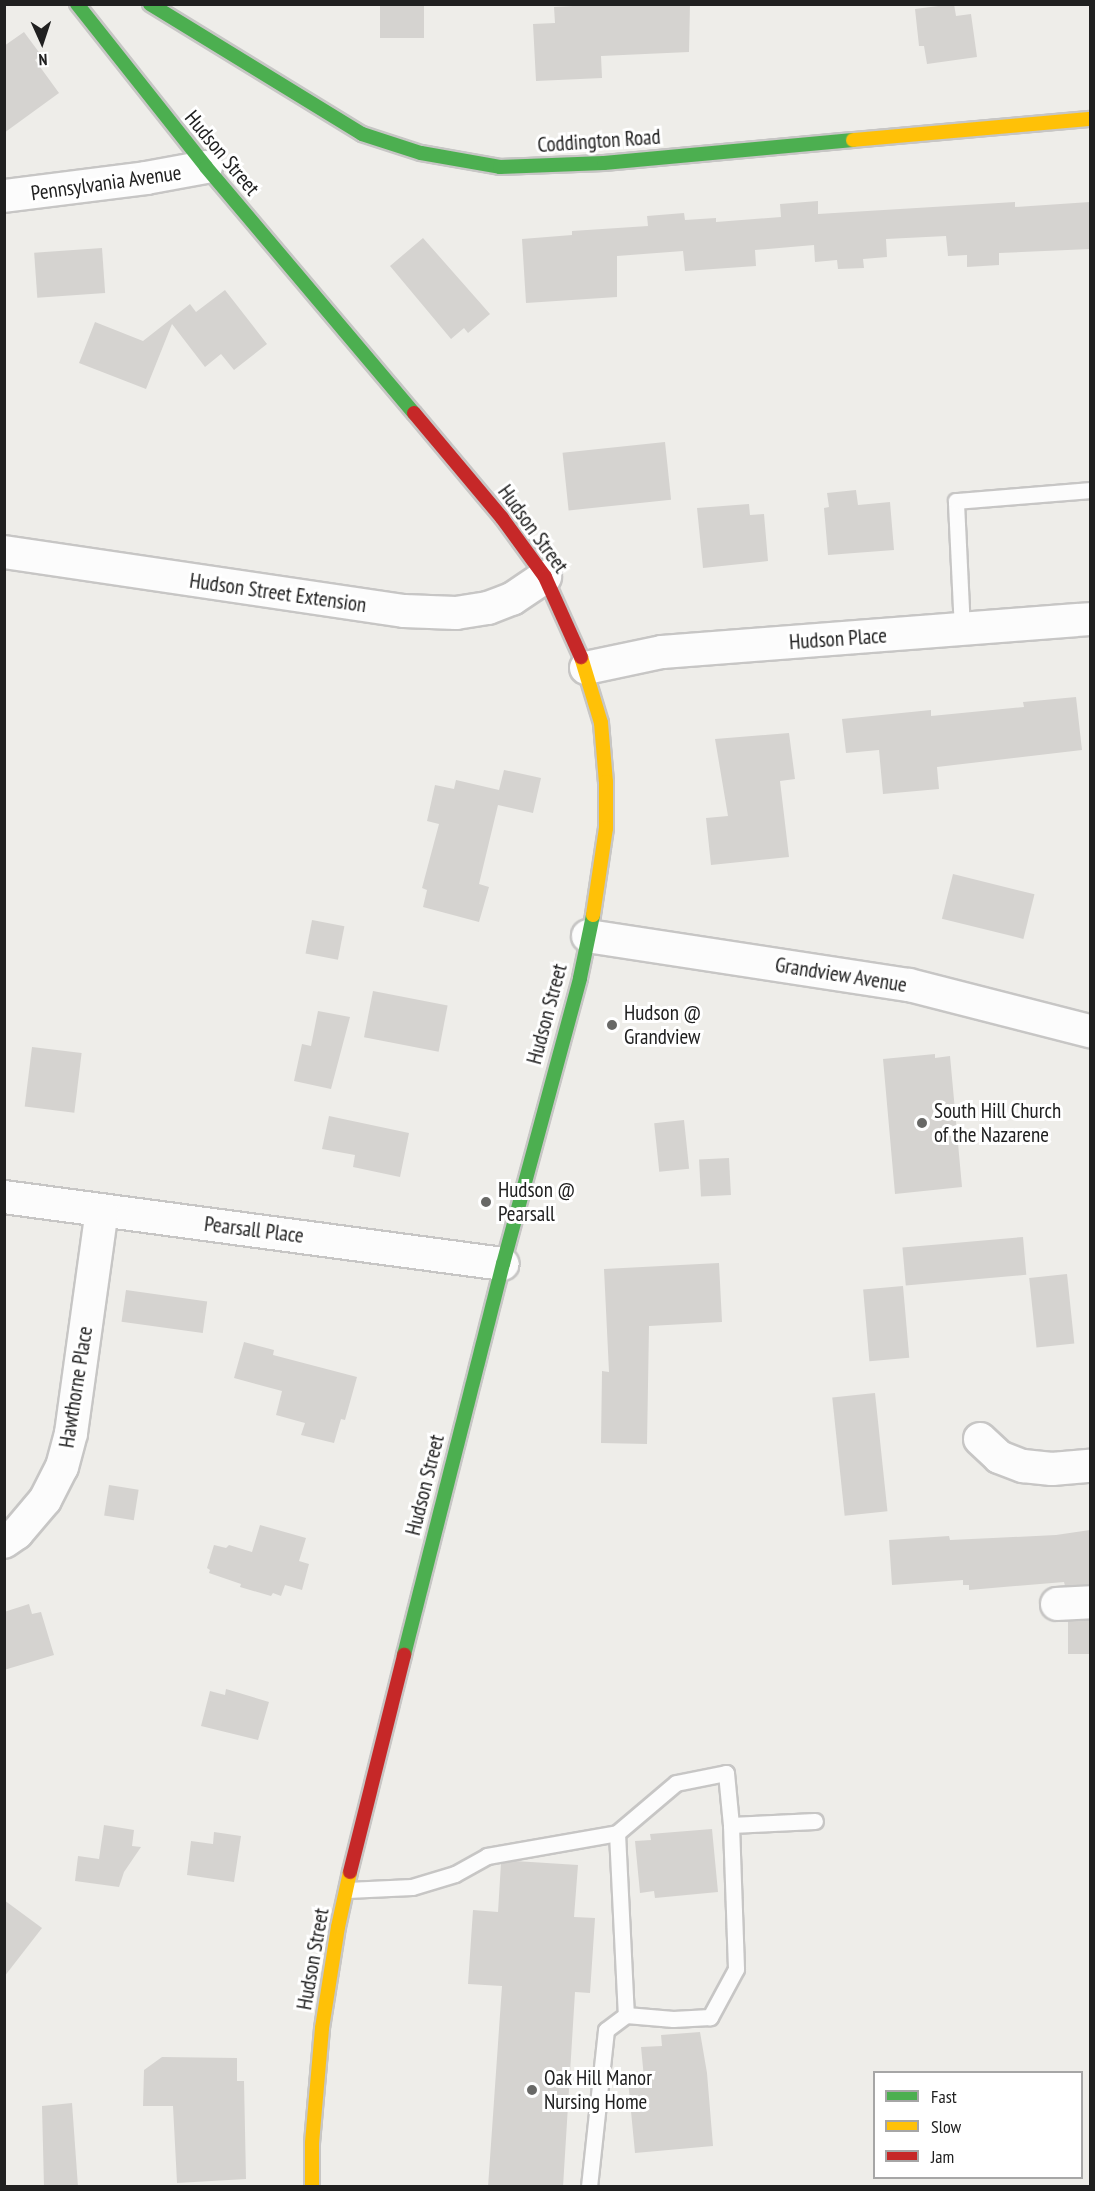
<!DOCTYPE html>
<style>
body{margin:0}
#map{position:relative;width:1095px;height:2191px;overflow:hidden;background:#eeede9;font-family:"PT Sans Narrow",sans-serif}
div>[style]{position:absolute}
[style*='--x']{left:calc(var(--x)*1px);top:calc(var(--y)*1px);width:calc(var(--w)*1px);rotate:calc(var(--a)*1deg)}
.building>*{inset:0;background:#d5d3d0;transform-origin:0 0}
.roads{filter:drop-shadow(2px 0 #c7c6c5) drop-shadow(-2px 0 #c7c6c5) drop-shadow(0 2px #c7c6c5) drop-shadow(0 -2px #c7c6c5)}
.lane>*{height:15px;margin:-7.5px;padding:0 7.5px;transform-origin:7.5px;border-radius:7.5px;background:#fcfcfc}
.street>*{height:32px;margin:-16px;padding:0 16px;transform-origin:16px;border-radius:16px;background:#fcfcfc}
.fast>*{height:14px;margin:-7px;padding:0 7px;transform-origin:7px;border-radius:7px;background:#4caf50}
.slow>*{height:14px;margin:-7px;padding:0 7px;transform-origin:7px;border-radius:7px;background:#ffc107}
.jam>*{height:14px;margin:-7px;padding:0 7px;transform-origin:7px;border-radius:7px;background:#c62828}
.dots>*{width:16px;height:16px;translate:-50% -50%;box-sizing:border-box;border:3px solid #fff;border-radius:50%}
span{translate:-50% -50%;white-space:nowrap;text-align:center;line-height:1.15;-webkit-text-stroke:6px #fff;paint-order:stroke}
.street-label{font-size:21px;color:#202020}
.poi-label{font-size:21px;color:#202020}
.left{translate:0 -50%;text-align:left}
.frame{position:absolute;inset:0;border:6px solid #202020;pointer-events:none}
.legend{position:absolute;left:873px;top:2071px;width:210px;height:108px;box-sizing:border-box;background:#fff;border:2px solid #a6a6a6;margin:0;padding:8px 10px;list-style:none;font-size:18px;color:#202020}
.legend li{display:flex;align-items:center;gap:12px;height:30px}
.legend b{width:30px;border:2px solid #a6a6a6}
.north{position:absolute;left:12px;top:12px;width:60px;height:60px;-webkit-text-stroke:4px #fff;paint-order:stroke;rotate:177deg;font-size:16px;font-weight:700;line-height:24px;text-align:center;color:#202020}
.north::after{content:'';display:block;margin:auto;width:21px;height:27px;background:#202020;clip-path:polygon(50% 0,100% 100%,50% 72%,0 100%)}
</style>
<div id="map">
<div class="building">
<i style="left:380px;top:4px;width:44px;height:34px"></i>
<i style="clip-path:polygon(611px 4px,690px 4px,689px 52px,601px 56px,602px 78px,536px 81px,533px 24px,555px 23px,554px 7px)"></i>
<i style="clip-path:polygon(954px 4px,956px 16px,971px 14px,977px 57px,927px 64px,924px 46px,919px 46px,915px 9px)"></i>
<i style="clip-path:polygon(24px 32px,41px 55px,35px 60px,59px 93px,4px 133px,4px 46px)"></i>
<i style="clip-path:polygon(818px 201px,818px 214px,1015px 202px,1015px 207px,1090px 202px,1090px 249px,999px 253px,999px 265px,967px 267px,967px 255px,948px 256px,946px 236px,886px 239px,887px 257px,863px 259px,864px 268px,838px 269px,837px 260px,815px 262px,814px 245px,755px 250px,756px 266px,685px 271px,683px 251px,617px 256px,617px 297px,526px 303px,522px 239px,572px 235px,572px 231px,648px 226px,647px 216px,684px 213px,685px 220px,716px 218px,716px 222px,781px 217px,780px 204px)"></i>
<i style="clip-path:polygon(423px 238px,490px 314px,468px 333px,464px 328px,451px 339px,390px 266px)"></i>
<i style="left:102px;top:248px;width:45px;height:68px;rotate:86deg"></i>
<i style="clip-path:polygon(225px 290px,267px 344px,234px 370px,221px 354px,205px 367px,172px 324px,146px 389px,79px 363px,95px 322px,143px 341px,190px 304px,196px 312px)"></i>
<i style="left:665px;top:442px;width:58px;height:103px;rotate:84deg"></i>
<i style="clip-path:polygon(856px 490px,858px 505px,890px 502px,894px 550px,828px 555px,824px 508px,829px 507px,827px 493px)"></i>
<i style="clip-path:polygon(749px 504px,750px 515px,764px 514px,768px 561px,703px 568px,697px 508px)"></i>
<i style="clip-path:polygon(1076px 697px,1082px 750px,937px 767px,939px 789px,883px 794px,879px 750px,846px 753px,842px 719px,931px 710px,931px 716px,1024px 707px,1023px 702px)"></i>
<i style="clip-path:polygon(789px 733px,795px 779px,780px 781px,789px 857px,711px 865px,706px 818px,728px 816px,715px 739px)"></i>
<i style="clip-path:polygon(504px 770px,541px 778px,533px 813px,498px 805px,479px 884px,489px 887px,479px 922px,423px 907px,427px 890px,422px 888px,439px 824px,427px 821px,435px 785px,454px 789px,456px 780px,499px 790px)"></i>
<i style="left:953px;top:874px;width:84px;height:46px;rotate:14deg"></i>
<i style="left:312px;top:920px;width:33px;height:34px;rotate:11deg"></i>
<i style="left:373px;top:991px;width:76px;height:47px;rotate:11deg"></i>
<i style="clip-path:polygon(318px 1011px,350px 1017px,331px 1089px,294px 1081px,302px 1044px,311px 1046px)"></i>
<i style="left:32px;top:1047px;width:50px;height:60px;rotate:7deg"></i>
<i style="clip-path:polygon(935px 1054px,935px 1058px,950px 1056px,962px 1187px,895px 1194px,883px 1059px)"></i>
<i style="clip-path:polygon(329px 1116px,409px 1133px,400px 1177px,353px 1167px,355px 1155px,322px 1149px)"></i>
<i style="left:684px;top:1120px;width:49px;height:30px;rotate:84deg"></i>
<i style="left:729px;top:1158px;width:37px;height:30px;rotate:87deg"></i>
<i style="left:1023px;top:1237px;width:38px;height:121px;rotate:85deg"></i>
<i style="clip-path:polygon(719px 1263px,722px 1322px,649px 1326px,647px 1444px,601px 1443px,602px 1371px,609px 1372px,604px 1269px)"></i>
<i style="left:1067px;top:1274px;width:70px;height:38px;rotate:84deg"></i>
<i style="left:903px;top:1286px;width:72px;height:40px;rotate:85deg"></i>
<i style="left:126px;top:1290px;width:82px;height:32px;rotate:8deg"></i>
<i style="clip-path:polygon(244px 1342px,274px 1350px,273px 1355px,357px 1377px,345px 1420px,341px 1419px,334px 1443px,301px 1435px,305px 1423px,276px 1415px,282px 1391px,234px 1378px)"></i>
<i style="left:875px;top:1393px;width:119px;height:43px;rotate:84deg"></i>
<i style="left:109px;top:1485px;width:30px;height:31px;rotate:9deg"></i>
<i style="clip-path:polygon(260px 1525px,306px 1538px,299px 1561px,309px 1564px,302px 1590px,285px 1585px,281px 1596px,273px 1593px,271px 1596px,240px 1587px,241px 1584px,209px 1573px,210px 1570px,207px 1568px,214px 1545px,226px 1548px,229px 1545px,252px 1552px)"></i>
<i style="clip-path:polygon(1090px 1530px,1090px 1584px,1065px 1586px,1064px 1582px,969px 1590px,969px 1585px,963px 1585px,963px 1580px,892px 1585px,889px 1540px,949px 1536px,950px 1540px,993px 1538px,1056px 1535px)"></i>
<i style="clip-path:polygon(29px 1604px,32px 1614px,41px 1612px,54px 1655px,4px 1670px,4px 1612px)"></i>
<i style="left:1090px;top:1620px;width:34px;height:22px;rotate:90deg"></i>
<i style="clip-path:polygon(226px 1689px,269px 1702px,258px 1740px,201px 1726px,210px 1691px,225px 1695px)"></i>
<i style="clip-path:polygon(104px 1825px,134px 1830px,132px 1846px,141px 1847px,124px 1872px,119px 1887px,75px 1881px,78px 1856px,99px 1859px)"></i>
<i style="clip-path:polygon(712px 1829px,718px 1892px,655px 1898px,654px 1891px,640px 1893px,635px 1841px,651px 1840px,650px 1834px)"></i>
<i style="clip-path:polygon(214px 1832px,241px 1836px,234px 1882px,187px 1875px,191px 1841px,213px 1844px)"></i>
<i style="clip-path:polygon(515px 1861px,578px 1865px,574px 1917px,595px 1918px,590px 1993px,575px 1992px,563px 2187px,488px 2187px,502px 1986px,468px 1984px,473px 1910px,498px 1912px,501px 1863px)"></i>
<i style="clip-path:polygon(4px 1900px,42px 1928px,4px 1977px)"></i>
<i style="clip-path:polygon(700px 2032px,707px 2073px,713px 2146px,635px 2153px,628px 2080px,644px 2078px,641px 2047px,662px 2046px,661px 2035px)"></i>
<i style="clip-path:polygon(162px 2057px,237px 2058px,237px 2081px,244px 2081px,246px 2179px,177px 2183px,173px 2106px,143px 2106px,144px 2070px)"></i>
<i style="clip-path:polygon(72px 2103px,78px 2187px,44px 2187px,42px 2106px)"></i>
</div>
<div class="roads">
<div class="lane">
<i style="--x:962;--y:630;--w:129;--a:-92.7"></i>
<i style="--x:956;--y:501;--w:134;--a:-4.7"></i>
<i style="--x:731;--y:1825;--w:84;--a:-2.7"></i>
<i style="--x:617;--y:1833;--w:77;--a:-40.3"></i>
<i style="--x:676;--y:1783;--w:51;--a:-11.3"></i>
<i style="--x:726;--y:1773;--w:52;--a:84.5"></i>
<i style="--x:731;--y:1825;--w:144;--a:88"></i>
<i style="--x:736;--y:1969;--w:55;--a:118.4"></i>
<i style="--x:710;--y:2017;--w:37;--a:177"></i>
<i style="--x:673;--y:2019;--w:47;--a:-175.1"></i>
<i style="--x:347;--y:1890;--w:65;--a:-2.6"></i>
<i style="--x:412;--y:1887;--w:45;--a:-16.8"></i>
<i style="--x:455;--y:1874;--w:37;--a:-29"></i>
<i style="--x:487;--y:1856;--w:132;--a:-10"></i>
<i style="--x:617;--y:1833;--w:182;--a:87.2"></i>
<i style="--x:626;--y:2015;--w:25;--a:143"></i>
<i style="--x:606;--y:2030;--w:157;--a:96.2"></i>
</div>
<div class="street">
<i style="--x:4;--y:196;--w:143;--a:-7.2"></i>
<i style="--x:146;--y:178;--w:61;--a:-10.4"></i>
<i style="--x:4;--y:552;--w:404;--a:8.4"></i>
<i style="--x:404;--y:611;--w:52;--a:2.2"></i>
<i style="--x:456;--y:613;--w:32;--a:-9"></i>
<i style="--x:488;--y:608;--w:26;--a:-21"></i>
<i style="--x:512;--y:599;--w:40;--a:-34"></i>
<i style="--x:586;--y:668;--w:78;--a:-11.9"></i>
<i style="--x:662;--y:652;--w:429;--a:-4.4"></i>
<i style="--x:588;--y:936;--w:325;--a:8.7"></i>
<i style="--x:909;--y:985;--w:187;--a:14.3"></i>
<i style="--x:4;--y:1197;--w:503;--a:7.65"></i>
<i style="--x:980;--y:1439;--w:26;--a:43"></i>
<i style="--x:999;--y:1457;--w:26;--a:21"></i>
<i style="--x:1023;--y:1466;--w:29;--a:6"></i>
<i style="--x:1052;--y:1469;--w:38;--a:-5"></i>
<i style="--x:4;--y:1542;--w:16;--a:-35"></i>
<i style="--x:17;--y:1533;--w:43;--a:-49.7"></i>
<i style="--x:45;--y:1500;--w:37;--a:-63"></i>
<i style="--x:62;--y:1467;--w:35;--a:-75"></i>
<i style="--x:71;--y:1433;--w:224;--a:-82.1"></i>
<i style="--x:1057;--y:1604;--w:33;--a:-3"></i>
</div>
<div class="fast">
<i style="--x:77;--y:4;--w:208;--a:51.6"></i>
<i style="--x:206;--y:167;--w:322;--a:49.8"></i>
<i style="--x:150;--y:4;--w:249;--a:31.5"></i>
<i style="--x:362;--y:134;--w:62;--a:17.9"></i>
<i style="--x:421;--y:153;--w:80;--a:10"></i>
<i style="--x:500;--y:167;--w:104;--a:-2.2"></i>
<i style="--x:604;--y:163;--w:250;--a:-5.3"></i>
<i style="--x:404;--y:1655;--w:403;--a:-75.8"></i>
<i style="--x:503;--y:1264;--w:296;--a:-74.9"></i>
<i style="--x:580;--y:978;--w:64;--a:-78.3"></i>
</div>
<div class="slow">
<i style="--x:853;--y:140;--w:238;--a:-5.1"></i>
<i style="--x:581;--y:657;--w:69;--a:73.1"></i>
<i style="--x:601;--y:723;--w:59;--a:85.2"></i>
<i style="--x:606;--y:782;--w:46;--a:90"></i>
<i style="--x:606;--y:828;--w:88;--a:98.5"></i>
<i style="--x:312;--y:2186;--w:43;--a:-90"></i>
<i style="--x:312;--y:2143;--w:115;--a:-85"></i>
<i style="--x:322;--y:2028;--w:102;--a:-81"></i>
<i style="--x:338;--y:1927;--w:56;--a:-77.7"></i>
</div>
<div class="jam">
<i style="--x:414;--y:413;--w:137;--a:50"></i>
<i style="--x:502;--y:518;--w:73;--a:53.9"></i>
<i style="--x:545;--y:577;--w:88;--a:65.8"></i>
<i style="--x:350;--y:1872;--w:224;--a:-76"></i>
</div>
</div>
<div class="dots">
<i style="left:612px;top:1025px;background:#686866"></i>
<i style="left:922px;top:1123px;background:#686866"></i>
<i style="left:486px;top:1202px;background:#686866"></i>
<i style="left:532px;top:2090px;background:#686866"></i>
</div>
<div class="street-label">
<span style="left:599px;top:141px;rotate:-4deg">Coddington Road</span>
<span style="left:222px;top:153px;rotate:50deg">Hudson Street</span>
<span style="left:106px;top:183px;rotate:-8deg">Pennsylvania Avenue</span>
<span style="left:533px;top:529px;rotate:54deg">Hudson Street</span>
<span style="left:278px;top:593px;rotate:8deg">Hudson Street Extension</span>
<span style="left:838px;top:639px;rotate:-4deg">Hudson Place</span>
<span style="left:841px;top:975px;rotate:9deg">Grandview Avenue</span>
<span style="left:547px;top:1014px;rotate:-75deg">Hudson Street</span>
<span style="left:254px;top:1230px;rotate:7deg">Pearsall Place</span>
<span style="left:76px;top:1387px;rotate:-81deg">Hawthorne Place</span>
<span style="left:425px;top:1485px;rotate:-76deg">Hudson Street</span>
<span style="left:313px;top:1959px;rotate:-80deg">Hudson Street</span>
</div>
<div class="poi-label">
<span class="left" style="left:624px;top:1025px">Hudson @<br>Grandview</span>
<span class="left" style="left:934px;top:1123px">South Hill Church<br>of the Nazarene</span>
<span class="left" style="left:498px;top:1202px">Hudson @<br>Pearsall</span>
<span class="left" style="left:544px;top:2090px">Oak Hill Manor<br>Nursing Home</span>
</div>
<div class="frame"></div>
<ul class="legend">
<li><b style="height:8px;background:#4caf50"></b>Fast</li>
<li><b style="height:8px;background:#ffc107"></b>Slow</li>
<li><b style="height:8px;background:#c62828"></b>Jam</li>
</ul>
<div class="north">N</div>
</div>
